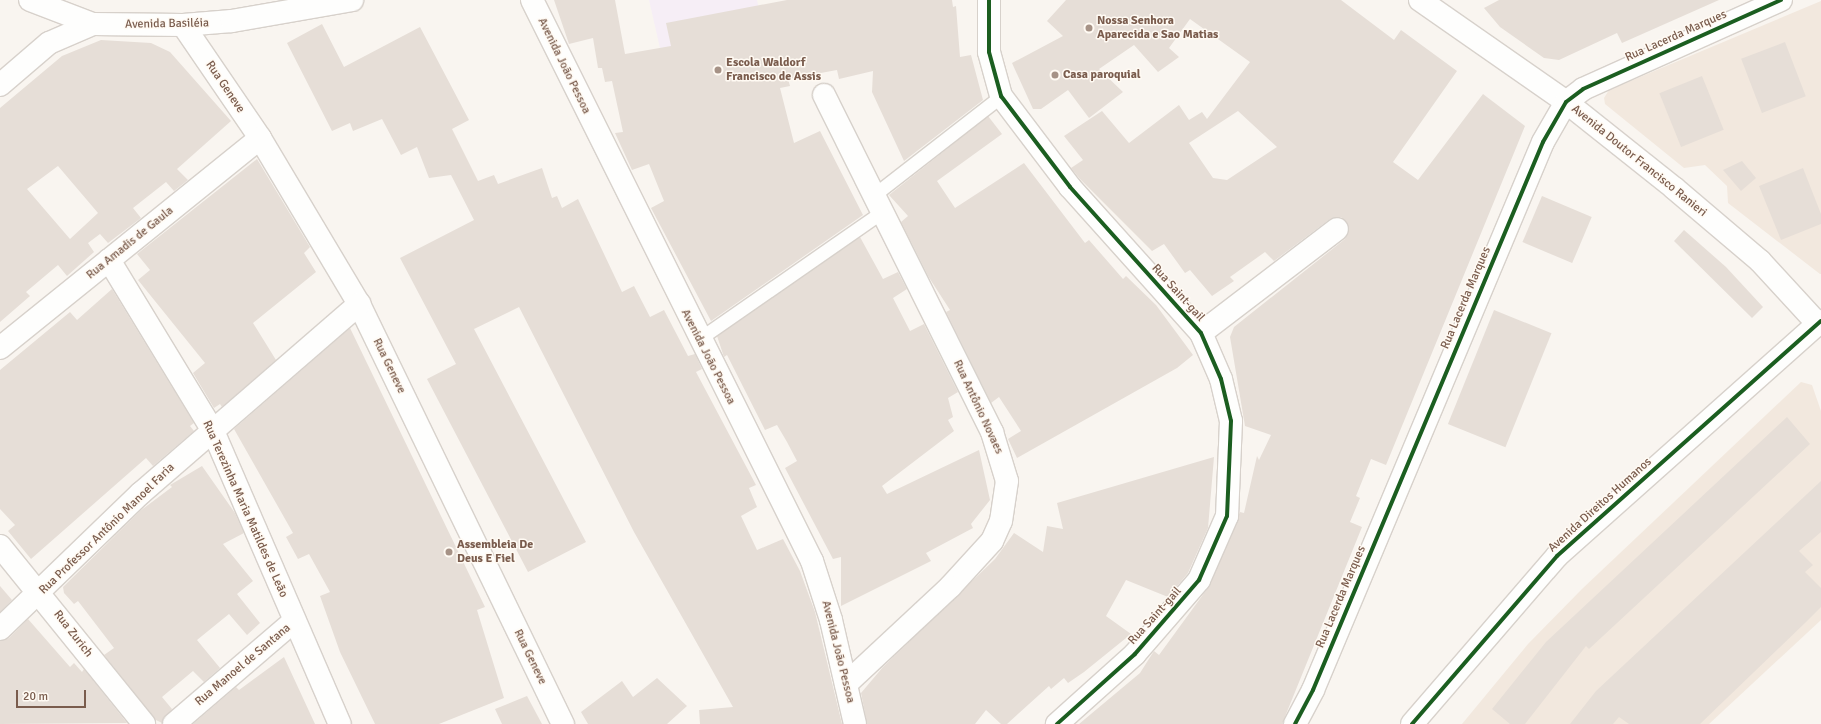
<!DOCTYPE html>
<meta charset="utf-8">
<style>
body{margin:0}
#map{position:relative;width:1821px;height:724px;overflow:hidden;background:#f9f5f0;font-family:Signika,sans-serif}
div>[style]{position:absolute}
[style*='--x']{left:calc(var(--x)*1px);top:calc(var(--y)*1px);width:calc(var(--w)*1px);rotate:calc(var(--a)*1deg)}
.residential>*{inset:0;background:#f2e8de}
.education>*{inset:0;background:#f6eef6}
.building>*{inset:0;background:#e6ded7;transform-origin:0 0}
.roads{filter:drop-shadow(1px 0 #d7d1cb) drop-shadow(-1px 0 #d7d1cb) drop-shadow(0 1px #d7d1cb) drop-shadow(0 -1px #d7d1cb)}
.service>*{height:13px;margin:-6.5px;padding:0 6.5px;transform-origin:6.5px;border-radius:6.5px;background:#fefefd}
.minor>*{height:22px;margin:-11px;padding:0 11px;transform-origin:11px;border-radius:11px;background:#fefefd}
.tertiary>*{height:22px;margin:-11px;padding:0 11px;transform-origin:11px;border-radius:11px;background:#fefefd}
.secondary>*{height:22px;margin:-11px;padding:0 11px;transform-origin:11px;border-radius:11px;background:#fefefd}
.cycleway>*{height:4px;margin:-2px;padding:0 2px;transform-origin:2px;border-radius:2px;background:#1b5e20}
.dots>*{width:11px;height:11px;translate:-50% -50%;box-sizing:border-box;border:2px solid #fffaf3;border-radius:50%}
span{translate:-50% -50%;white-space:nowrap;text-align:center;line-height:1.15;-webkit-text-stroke:3px #fffaf3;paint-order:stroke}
.poi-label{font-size:12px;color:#7a5c4d;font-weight:700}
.left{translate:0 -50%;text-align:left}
.street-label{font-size:12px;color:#7a5c4d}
.scale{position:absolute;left:16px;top:690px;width:70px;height:18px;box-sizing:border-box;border:2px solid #7a5c4d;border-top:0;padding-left:5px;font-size:12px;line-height:14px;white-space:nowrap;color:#7a5c4d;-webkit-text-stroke:3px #fffaf3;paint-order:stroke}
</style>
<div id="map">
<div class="residential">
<i style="clip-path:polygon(1821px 1px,1821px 274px,1820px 274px,1728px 203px,1727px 186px,1705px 165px,1684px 168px,1605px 104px,1604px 98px,1609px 90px)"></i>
<i style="clip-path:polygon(1801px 382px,1812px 385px,1821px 411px,1821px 620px,1709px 724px,1462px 724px,1528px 644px,1582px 589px)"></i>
</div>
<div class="education">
<i style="clip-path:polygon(649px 0,757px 0,776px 88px,674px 109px)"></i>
</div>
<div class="building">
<i style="clip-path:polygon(554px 0,615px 0,625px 54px,671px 46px,666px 23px,787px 0,952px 0,953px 7px,956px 6px,960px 57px,971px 55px,983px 100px,904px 161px,872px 92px,873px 71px,839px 79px,837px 70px,788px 79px,790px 86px,780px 88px,794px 143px,820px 131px,863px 215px,711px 321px,651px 208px,664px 201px,649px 164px,632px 170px,615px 133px,623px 132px,612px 81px,605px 82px,602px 68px,598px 68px,593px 38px,569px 44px)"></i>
<i style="clip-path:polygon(evenodd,1066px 0,1341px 0,1394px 40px,1401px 30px,1457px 71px,1393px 162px,1418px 180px,1483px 94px,1525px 126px,1386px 465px,1371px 459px,1356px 496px,1360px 498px,1350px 522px,1362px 527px,1282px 724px,1079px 724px,1140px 673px,1154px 651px,1159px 655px,1210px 585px,1240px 512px,1244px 513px,1257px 456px,1259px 460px,1271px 435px,1245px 426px,1230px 337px,1234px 327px,1345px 239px,1349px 227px,1341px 217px,1330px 219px,1274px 261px,1265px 252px,1230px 277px,1234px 281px,1212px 296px,1190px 270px,1185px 273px,1164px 244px,1152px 251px,1080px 179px,1071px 168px,1083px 160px,1064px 136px,1102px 111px,1129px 143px,1179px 105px,1189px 120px,1202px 112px,1207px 119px,1250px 62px,1190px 19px,1169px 48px,1179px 57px,1158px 72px,1134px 45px,1099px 69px,1123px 92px,1089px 118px,1068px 90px,1041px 109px,1033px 109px,1012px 63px,1063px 36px,1047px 21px,1066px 0,1238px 111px,1277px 147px,1227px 180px,1213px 178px,1189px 143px,1238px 111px)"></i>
<i style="clip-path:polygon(1499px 0,1719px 0,1622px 43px,1617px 33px,1559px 60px,1544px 58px,1500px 27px,1484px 8px)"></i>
<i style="clip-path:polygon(322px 24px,344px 67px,420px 27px,469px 120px,452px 129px,478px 181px,494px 175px,498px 184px,542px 168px,552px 198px,557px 196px,562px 208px,578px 199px,622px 292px,634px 286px,650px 317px,664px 310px,688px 356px,695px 354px,702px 369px,696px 372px,756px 485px,749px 488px,757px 507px,741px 516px,757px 550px,783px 539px,800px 571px,815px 612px,842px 724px,700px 724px,699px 710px,733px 707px,634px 532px,519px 307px,474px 329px,586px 542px,528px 572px,427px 379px,456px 364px,400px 258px,474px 220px,451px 175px,429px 178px,417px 147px,401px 155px,382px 119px,353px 131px,350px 123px,332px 131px,287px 43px)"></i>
<i style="clip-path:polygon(evenodd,101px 40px,151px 43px,170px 52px,231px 121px,177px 169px,188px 180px,174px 191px,166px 182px,133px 208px,141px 218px,108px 243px,100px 234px,88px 243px,94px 252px,67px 276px,58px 265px,26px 292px,30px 296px,0 322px,0 108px,62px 56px,101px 40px,58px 166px,98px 213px,70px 239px,27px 189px,58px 166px)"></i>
<i style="left:1785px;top:42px;width:58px;height:47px;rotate:69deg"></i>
<i style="left:1702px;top:76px;width:58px;height:46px;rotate:68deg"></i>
<i style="clip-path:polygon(988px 116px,1002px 134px,937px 181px,955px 208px,1024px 163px,1085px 243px,1089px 240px,1123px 279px,1126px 276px,1156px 305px,1193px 355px,1177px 368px,1017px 458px,1008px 439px,1021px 431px,999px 397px,991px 403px,946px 312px,950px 310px,928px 276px,901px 222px,908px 216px,889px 195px)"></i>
<i style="clip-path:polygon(257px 159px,310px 247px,304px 253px,316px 272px,253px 323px,276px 360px,222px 407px,220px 404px,214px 408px,193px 373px,205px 363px,138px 280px,150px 270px,137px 254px)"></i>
<i style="clip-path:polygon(1742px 161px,1756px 178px,1741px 191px,1723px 170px)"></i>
<i style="clip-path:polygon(1803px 168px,1821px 214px,1821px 224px,1781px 240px,1759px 186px)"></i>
<i style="left:1542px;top:196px;width:54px;height:50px;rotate:23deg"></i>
<i style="clip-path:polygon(1684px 230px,1726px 267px,1763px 307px,1752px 318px,1674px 241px)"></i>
<i style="clip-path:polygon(860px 237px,883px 279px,898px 272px,907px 289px,893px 298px,910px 331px,924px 324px,958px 392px,948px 398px,953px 417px,948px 420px,954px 431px,882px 486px,887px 494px,979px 450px,990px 500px,971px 524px,973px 528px,926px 553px,931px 561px,841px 606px,841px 557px,833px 559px,785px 468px,797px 461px,787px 442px,777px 425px,765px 430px,727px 355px,724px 357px,717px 336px)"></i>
<i style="clip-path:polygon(112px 289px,194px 423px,190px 426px,194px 431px,153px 466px,146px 458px,31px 559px,8px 531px,15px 525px,0 509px,0 370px,70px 312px,77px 320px)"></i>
<i style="left:1494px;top:310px;width:62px;height:123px;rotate:22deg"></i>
<i style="clip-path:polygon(350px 328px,485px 607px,477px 610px,504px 698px,439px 724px,375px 724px,340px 652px,320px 596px,330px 592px,309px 554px,298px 559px,286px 537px,293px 533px,234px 429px)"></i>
<i style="clip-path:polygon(1787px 417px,1810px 444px,1589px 649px,1586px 646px,1525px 724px,1510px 724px,1492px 709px,1546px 642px)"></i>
<i style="clip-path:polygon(1214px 457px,1208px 528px,1188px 573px,1168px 597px,1126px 580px,1106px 616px,1131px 634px,1084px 672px,1068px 683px,1064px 678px,1051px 689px,1049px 686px,1007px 724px,1001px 724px,986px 710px,975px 724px,867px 724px,861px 693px,883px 667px,995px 559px,1014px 533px,1043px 552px,1047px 526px,1063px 529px,1057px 503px)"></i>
<i style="clip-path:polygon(202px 466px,235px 513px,244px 533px,223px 544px,253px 581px,237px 594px,260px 623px,247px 635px,229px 614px,197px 640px,220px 668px,204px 682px,193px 671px,162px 697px,172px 709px,162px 723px,156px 720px,104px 655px,114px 648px,78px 601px,74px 604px,64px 593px,63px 587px,140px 511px,172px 487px,170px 485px)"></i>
<i style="clip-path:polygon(1821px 481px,1821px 532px,1799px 551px,1813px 565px,1805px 572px,1821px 588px,1821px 607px,1806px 622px,1700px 724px,1629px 724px,1619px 717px,1613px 724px,1570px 724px,1596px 691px)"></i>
<i style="clip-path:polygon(0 586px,12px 600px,0 612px)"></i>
<i style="clip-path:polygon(28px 619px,70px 667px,74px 663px,82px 672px,84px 669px,127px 723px,0 724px,0 641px,9px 638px)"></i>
<i style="clip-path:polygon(284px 657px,315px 724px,193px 724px,236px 687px,239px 690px)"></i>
<i style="clip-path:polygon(657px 678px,687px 706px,667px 724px,588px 724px,581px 712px,622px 681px,633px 697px)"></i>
<i style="clip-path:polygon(527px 696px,542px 724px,502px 724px,495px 709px)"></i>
</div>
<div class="roads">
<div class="service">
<i style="--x:874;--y:195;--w:161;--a:-37.9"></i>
<i style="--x:699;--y:339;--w:223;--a:-34.8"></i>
</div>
<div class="minor">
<i style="--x:30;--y:0;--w:67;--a:20.9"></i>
<i style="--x:532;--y:0;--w:627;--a:63.48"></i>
<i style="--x:812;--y:561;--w:62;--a:72.1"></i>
<i style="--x:831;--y:620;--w:107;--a:77"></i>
<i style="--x:989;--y:0;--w:52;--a:90"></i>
<i style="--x:989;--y:52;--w:46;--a:74.7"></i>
<i style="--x:1001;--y:96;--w:114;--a:52.8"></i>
<i style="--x:1070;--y:187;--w:196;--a:48.1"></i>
<i style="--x:1201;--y:333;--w:50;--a:66.5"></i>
<i style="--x:1221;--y:379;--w:43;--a:76.6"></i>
<i style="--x:1231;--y:421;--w:95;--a:92.4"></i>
<i style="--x:1227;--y:516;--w:70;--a:113.6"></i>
<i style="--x:1199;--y:580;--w:98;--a:130.9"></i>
<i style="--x:1135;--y:654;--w:105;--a:138.1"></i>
<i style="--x:183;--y:25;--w:137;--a:55.7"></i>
<i style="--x:260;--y:138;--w:193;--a:59.2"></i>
<i style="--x:359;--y:304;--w:467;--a:64.1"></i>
<i style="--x:824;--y:95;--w:377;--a:63.5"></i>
<i style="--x:992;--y:432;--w:51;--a:73"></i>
<i style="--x:1007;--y:481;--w:40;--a:98.5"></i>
<i style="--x:1001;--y:521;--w:22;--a:114"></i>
<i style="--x:992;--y:541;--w:62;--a:132.4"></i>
<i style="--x:950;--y:587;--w:142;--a:137"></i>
<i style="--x:109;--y:260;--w:200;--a:58.7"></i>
<i style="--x:213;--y:431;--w:319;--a:66.6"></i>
<i style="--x:1201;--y:333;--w:171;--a:-37.4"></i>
<i style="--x:0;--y:348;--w:334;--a:-38.9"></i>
<i style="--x:0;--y:546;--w:229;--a:51"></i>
<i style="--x:0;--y:629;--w:196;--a:-44"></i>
<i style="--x:141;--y:493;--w:289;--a:-40.9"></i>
<i style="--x:174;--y:724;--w:158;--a:-40.6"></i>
<i style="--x:1295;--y:724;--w:38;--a:-62"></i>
<i style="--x:1313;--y:690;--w:594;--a:-67.23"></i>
<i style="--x:1543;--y:142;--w:46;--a:-60.1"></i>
<i style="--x:1566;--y:102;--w:21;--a:-37"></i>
<i style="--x:1583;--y:89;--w:217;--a:-24.2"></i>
</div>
<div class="tertiary">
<i style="--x:1420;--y:0;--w:178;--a:34.9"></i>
<i style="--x:1566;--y:102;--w:138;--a:38.5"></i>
<i style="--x:1674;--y:188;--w:113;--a:40.3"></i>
<i style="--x:1760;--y:261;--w:86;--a:47.4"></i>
<i style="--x:0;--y:85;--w:65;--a:-40.6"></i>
<i style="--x:49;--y:43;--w:48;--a:-23.4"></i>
<i style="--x:93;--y:24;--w:90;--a:0.6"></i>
<i style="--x:183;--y:25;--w:49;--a:-4.7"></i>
<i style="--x:232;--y:21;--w:122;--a:-9.9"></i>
</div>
<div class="secondary">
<i style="--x:1412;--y:724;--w:222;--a:-49.2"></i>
<i style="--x:1557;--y:556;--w:353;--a:-41.7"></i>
</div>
</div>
<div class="cycleway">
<i style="--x:989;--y:0;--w:52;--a:90"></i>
<i style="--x:989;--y:52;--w:46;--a:74.7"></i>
<i style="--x:1001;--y:96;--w:114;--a:52.8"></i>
<i style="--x:1070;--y:187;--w:196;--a:48.1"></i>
<i style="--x:1201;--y:333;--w:50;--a:66.5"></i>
<i style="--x:1221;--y:379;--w:43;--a:76.6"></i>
<i style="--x:1231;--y:421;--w:95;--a:92.4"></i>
<i style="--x:1227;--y:516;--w:70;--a:113.6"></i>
<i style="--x:1199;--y:580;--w:98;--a:130.9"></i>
<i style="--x:1135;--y:654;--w:105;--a:138.1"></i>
<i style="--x:1295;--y:724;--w:38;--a:-62"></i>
<i style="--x:1313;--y:690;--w:594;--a:-67.23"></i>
<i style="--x:1543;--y:142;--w:46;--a:-60.1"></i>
<i style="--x:1566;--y:102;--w:21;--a:-37"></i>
<i style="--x:1583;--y:89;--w:217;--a:-24.2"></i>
<i style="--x:1412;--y:724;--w:222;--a:-49.2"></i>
<i style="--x:1557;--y:556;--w:353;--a:-41.7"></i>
</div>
<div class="dots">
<i style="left:1089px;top:28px;background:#a69286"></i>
<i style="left:718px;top:70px;background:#a69286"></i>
<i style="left:1055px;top:75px;background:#a69286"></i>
<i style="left:449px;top:552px;background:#a69286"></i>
</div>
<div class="poi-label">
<span class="left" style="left:1097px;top:28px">Nossa Senhora<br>Aparecida e Sao Matias</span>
<span class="left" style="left:726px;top:70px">Escola Waldorf<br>Francisco de Assis</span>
<span class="left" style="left:1063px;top:75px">Casa paroquial</span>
<span class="left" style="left:457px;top:552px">Assembleia De<br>Deus E Fiel</span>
</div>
<div class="street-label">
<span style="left:167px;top:24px;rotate:-1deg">Avenida Basiléia</span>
<span style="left:1676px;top:36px;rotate:-24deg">Rua Lacerda Marques</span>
<span style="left:564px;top:66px;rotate:64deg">Avenida João Pessoa</span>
<span style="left:225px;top:87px;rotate:56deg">Rua Geneve</span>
<span style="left:1639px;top:161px;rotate:39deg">Avenida Doutor Francisco Ranieri</span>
<span style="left:130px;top:243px;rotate:-39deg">Rua Amadis de Gaula</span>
<span style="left:1178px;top:293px;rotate:48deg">Rua Saint-gail</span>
<span style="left:1466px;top:298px;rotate:-67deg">Rua Lacerda Marques</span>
<span style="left:708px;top:357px;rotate:63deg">Avenida João Pessoa</span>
<span style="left:389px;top:366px;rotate:64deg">Rua Geneve</span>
<span style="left:978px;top:407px;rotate:65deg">Rua Antônio Novaes</span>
<span style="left:1600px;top:505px;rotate:-42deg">Avenida Direitos Humanos</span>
<span style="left:245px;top:509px;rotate:66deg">Rua Terezinha Maria Matildes de Leão</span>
<span style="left:107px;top:529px;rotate:-44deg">Rua Professor Antônio Manoel Faria</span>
<span style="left:1341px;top:597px;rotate:-67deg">Rua Lacerda Marques</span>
<span style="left:1155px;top:616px;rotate:-48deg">Rua Saint-gail</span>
<span style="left:73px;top:634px;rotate:52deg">Rua Zurich</span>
<span style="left:838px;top:652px;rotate:76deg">Avenida João Pessoa</span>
<span style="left:530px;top:657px;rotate:64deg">Rua Geneve</span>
<span style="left:243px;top:665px;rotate:-40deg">Rua Manoel de Santana</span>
</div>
<div class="scale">20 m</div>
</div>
